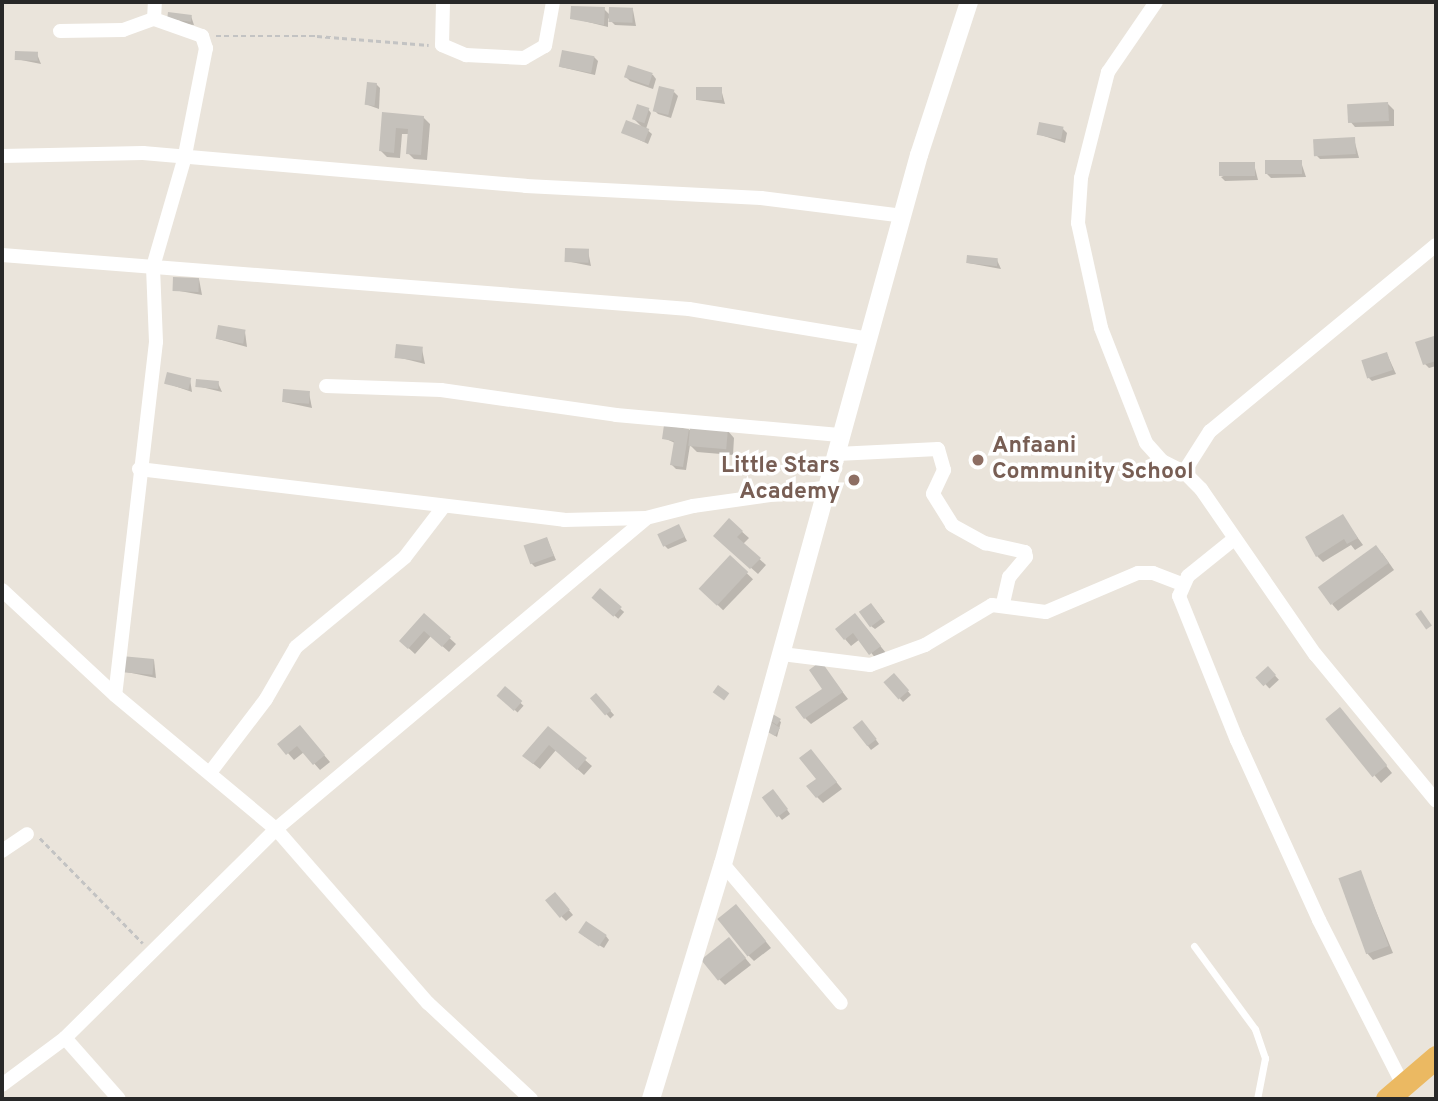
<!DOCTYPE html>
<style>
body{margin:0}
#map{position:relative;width:1438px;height:1101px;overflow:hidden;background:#eae4db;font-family:Overpass,sans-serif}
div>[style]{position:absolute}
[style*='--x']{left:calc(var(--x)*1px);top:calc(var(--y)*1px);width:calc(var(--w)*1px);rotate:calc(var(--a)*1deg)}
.shadow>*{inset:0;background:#0003;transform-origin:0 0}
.building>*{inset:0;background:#c5c1bb;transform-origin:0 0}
.path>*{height:2.5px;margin-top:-1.25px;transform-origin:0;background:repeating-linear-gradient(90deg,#c3c3c3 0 5px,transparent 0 8.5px)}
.service>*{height:7px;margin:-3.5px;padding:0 3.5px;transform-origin:3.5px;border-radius:3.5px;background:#fff}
.minor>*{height:14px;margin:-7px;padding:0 7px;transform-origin:7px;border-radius:7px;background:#fff}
.tertiary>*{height:18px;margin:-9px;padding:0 9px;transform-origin:9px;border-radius:9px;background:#fff}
.trunk>*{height:23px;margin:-11.5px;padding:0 11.5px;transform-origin:11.5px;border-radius:11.5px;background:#ebb962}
.dots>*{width:19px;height:19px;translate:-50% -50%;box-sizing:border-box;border:4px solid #fff;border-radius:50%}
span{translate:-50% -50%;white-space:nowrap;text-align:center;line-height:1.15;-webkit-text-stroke:7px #fff;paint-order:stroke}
.education-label{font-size:23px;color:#785e54;font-weight:700}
.left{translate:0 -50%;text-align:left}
.right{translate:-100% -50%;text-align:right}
.frame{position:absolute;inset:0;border:4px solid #282828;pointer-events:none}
</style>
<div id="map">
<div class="shadow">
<i style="clip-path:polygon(604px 9px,611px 16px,633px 10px,636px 26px,615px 25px,608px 18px,608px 27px,572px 18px)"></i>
<i style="clip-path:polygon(191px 16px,194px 25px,173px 23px)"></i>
<i style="clip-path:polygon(37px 54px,41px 64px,16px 59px)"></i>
<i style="clip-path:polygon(594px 57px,598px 61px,595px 75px,561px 67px)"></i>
<i style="clip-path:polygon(629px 67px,653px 75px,656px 79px,653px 89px,630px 81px,626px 77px)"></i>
<i style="clip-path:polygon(376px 84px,380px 88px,379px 109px,368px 105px)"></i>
<i style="clip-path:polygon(721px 89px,725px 104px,697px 100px)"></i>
<i style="clip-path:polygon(674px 92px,678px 96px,671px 118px,658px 114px,654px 110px)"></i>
<i style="clip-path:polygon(1388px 104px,1394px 110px,1394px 126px,1355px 127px,1349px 120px)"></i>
<i style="clip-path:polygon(648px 109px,651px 113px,646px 129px,652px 134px,648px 144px,623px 132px,643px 128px,633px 118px)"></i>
<i style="clip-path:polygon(384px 114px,423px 117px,430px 124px,427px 160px,414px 159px,408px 153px,409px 134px,402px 134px,400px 158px,387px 157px,381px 151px)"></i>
<i style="clip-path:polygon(1063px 129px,1067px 133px,1065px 143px,1038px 134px)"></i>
<i style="clip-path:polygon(1354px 139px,1359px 158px,1320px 159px,1316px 155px)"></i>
<i style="clip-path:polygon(1301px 162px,1306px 177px,1271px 178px,1267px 174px)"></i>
<i style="clip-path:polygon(1254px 164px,1258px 180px,1225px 181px,1221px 177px)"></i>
<i style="clip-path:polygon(588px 251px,591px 266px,566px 261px)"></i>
<i style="clip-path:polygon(997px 260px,1001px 269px,968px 263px)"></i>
<i style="clip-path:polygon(199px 279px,202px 295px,174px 290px)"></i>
<i style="clip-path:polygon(245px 332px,247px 347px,218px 339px)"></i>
<i style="clip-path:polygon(1434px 338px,1436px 366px,1429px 368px,1425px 364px)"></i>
<i style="clip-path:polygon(422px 349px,425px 364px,397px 357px)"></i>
<i style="clip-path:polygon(1387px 354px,1396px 374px,1372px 381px,1368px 377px)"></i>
<i style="clip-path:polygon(190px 379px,192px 392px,166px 383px)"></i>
<i style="clip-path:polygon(218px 383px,222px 392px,197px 386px)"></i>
<i style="clip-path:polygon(309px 393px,312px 408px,284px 402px)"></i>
<i style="clip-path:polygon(688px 430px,728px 431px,734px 438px,733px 455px,697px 452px,690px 445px,686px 470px,676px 469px,672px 465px,675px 443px,664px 438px)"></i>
<i style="clip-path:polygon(1342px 516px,1363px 545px,1355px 550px,1351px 545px,1323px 562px,1317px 556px)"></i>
<i style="clip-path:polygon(730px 521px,749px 538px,743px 544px,766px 565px,758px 574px,722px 542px)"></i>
<i style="clip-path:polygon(679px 526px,687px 541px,668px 549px,664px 545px)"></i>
<i style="clip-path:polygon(547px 539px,556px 560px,535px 567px,531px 563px)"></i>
<i style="clip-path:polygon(1382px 553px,1394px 570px,1338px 611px,1332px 604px)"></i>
<i style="left:730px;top:557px;width:32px;height:43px;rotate:44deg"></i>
<i style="left:600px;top:591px;width:32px;height:9px;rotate:41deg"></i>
<i style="clip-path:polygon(875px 609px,885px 622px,875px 629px,871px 626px)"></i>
<i style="clip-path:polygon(424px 615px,456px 644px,449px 652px,431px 636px,415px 654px,401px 641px)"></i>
<i style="clip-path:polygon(861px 622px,886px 653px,877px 660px,860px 639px,851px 646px,845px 639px)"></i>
<i style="clip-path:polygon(154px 660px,156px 678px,122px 671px)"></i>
<i style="clip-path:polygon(821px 664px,848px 699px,811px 724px,805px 718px,824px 689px)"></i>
<i style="left:1268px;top:668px;width:16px;height:13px;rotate:47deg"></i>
<i style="clip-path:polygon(898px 679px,911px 695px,903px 702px,885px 682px)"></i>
<i style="left:505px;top:689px;width:25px;height:9px;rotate:42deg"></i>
<i style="left:596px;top:695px;width:27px;height:5px;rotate:48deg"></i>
<i style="clip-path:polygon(772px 715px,781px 722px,777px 737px,766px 730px)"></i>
<i style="clip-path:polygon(1346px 716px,1392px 773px,1381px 783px,1375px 776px)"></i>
<i style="clip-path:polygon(866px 726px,879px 744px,871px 750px,854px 728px)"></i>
<i style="clip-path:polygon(548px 728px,592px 766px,584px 775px,556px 750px,540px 769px,531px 762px)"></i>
<i style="clip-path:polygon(306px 734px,330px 762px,320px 770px,304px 752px,294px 760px,280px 744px)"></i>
<i style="clip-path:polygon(817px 758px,842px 789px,823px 803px,817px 797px)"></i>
<i style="clip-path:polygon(777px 795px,790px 814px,782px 820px,765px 798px)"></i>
<i style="clip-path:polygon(1360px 872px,1393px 953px,1373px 960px,1367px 953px)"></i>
<i style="clip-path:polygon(559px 898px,573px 915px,566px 921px,562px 917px)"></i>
<i style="clip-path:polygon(742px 912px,771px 948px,754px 961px,748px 955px)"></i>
<i style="clip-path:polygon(584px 936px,606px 936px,609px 940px,604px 948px)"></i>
<i style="clip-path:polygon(735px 946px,751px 965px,725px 985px,719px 979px)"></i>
</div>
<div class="building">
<i style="clip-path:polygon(571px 6px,605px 7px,604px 25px,570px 19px)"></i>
<i style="left:609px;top:7px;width:24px;height:15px;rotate:2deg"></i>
<i style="left:168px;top:12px;width:24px;height:7px;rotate:7deg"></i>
<i style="left:562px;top:50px;width:33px;height:17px;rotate:11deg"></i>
<i style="left:15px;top:51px;width:23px;height:9px;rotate:2deg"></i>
<i style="left:628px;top:65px;width:26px;height:13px;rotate:18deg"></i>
<i style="left:367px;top:82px;width:10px;height:23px;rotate:6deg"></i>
<i style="left:659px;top:86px;width:16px;height:26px;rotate:14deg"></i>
<i style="left:696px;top:87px;width:26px;height:13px"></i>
<i style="left:1388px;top:102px;width:19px;height:41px;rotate:87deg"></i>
<i style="left:637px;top:104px;width:13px;height:16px;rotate:18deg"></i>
<i style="clip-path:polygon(382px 112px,424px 116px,421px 155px,406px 154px,408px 129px,396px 128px,394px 153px,379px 151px)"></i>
<i style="left:626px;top:120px;width:25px;height:14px;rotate:21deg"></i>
<i style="left:1039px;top:122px;width:25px;height:13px;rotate:11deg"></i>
<i style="left:1355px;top:137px;width:17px;height:42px;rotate:87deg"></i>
<i style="left:1302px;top:160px;width:14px;height:37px;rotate:90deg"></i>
<i style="left:1255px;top:162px;width:14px;height:36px;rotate:90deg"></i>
<i style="left:565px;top:248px;width:24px;height:14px;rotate:2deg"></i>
<i style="left:967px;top:255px;width:31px;height:8px;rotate:6deg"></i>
<i style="left:173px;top:277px;width:26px;height:14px;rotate:2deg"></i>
<i style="left:218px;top:325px;width:28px;height:14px;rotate:10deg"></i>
<i style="clip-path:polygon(1434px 336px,1436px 361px,1423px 365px,1415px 342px)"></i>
<i style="left:396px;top:344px;width:27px;height:14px;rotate:6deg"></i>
<i style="left:1387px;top:352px;width:19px;height:27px;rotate:72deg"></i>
<i style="left:167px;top:372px;width:25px;height:12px;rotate:14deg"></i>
<i style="left:196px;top:379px;width:23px;height:8px;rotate:5deg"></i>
<i style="left:283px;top:389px;width:27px;height:13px;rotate:4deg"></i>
<i style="clip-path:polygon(664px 425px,689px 429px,683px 467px,670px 465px,674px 441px,662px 439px)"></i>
<i style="left:690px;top:427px;width:38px;height:19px;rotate:5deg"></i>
<i style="clip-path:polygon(1343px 514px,1358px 538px,1347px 544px,1344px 539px,1316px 557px,1305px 537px)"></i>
<i style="clip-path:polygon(729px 518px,743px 531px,737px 537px,761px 558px,750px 569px,713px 536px)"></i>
<i style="left:679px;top:524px;width:14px;height:24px;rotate:65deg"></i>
<i style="left:547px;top:537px;width:20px;height:25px;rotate:70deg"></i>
<i style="left:1376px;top:545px;width:22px;height:72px;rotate:54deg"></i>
<i style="left:730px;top:555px;width:25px;height:46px;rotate:43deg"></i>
<i style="left:600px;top:588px;width:29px;height:13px;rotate:41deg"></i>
<i style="left:871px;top:603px;width:19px;height:15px;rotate:54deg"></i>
<i style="left:1421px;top:610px;width:19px;height:7px;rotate:55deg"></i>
<i style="clip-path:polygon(424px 613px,451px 637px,442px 647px,424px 631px,408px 649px,399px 641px)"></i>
<i style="clip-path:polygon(855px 613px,881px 646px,869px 655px,853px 633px,844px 640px,835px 629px)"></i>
<i style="left:121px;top:656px;width:33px;height:16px;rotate:5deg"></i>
<i style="clip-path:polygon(821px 661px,843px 692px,804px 719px,795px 707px,822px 689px,809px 670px)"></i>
<i style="left:1268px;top:666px;width:12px;height:17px;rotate:48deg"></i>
<i style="left:894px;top:673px;width:23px;height:14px;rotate:49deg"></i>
<i style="left:718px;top:685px;width:14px;height:9px;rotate:36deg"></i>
<i style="left:505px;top:686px;width:23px;height:13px;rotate:41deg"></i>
<i style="left:596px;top:693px;width:23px;height:8px;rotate:49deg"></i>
<i style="left:1340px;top:707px;width:75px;height:19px;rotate:51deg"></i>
<i style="clip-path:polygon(771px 713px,781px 719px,777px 725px,768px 719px)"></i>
<i style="clip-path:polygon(768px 720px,780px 728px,775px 736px,762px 729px)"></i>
<i style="left:862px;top:720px;width:24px;height:12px;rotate:52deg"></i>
<i style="clip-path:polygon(300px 725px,325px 755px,313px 765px,297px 746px,286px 755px,277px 744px)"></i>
<i style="clip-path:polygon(548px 726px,587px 758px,577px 770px,549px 745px,533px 764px,522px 756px)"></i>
<i style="clip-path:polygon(811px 749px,837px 782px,816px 798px,806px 786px,816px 779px,799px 758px)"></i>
<i style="left:773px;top:789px;width:25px;height:14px;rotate:53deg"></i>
<i style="left:1361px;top:870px;width:81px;height:24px;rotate:70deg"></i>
<i style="left:555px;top:892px;width:23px;height:13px;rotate:50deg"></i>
<i style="left:736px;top:904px;width:48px;height:24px;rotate:51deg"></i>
<i style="left:586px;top:921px;width:25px;height:14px;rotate:34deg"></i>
<i style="left:729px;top:937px;width:27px;height:36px;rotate:51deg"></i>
</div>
<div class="path">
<i style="--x:216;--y:36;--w:101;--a:0"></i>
<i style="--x:317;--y:36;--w:112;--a:4.6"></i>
<i style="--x:40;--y:838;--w:147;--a:45.6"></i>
</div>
<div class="service">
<i style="--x:1194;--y:946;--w:103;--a:53.7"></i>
<i style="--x:1255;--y:1029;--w:31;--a:71"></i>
<i style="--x:1265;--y:1058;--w:42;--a:101"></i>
</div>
<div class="minor">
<i style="--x:443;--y:2;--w:43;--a:91.3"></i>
<i style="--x:442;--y:45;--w:26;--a:23"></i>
<i style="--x:466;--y:55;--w:58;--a:3"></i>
<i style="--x:524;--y:58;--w:24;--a:-30"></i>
<i style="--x:545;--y:46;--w:45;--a:-79.7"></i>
<i style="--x:1156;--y:2;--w:85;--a:124.4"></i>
<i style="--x:1108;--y:72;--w:109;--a:104.3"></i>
<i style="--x:1081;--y:178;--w:45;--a:93.8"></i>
<i style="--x:1078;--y:223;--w:107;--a:77.6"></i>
<i style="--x:1101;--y:328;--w:123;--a:68.6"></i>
<i style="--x:1146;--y:443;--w:24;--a:48"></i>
<i style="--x:1162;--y:461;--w:25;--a:27"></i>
<i style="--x:154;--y:19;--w:17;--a:-87"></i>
<i style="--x:60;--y:31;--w:63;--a:-0.9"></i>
<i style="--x:123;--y:30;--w:33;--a:-20"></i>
<i style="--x:154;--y:19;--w:51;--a:19.5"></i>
<i style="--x:202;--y:36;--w:13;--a:72"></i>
<i style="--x:206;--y:48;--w:114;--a:101.1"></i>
<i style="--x:184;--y:160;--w:111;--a:106.2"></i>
<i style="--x:153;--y:267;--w:75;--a:87.7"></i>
<i style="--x:156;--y:342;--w:355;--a:96.6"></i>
<i style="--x:2;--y:156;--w:141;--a:-1.2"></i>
<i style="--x:143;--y:153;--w:384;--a:4.9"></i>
<i style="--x:526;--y:186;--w:235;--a:2.9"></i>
<i style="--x:761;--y:198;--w:143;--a:7.2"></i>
<i style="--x:1436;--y:245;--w:293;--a:140.5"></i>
<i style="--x:1210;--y:431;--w:49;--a:122.4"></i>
<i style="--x:1184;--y:472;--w:24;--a:45"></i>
<i style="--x:1201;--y:489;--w:201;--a:55.4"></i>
<i style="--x:1315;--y:654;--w:190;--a:50.5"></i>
<i style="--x:2;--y:255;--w:689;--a:4.49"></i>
<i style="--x:689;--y:309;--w:183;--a:9.4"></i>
<i style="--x:326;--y:386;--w:115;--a:2"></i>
<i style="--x:441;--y:390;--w:177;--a:8.1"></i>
<i style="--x:616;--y:415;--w:227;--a:5.1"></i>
<i style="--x:837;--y:454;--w:101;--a:-2.8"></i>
<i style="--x:938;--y:449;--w:22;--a:74"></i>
<i style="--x:944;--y:470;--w:26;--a:115"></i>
<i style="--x:933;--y:494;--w:36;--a:58"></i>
<i style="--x:952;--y:525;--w:38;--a:29"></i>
<i style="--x:985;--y:543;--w:41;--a:12.7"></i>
<i style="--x:1025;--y:552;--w:5;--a:79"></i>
<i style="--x:1026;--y:557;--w:26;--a:130"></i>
<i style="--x:1009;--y:577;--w:27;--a:103"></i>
<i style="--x:139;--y:469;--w:428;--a:6.8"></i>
<i style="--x:564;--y:520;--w:82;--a:-1.4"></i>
<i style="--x:646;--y:518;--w:49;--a:-14.3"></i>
<i style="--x:693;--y:506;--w:136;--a:-8"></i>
<i style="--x:1234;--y:539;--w:59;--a:141.2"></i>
<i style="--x:1188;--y:576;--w:22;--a:114"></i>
<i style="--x:1179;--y:596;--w:155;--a:68.1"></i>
<i style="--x:1237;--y:740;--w:198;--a:65.5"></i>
<i style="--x:1319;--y:920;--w:185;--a:63"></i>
<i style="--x:2;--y:590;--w:154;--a:42.9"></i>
<i style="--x:115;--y:695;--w:209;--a:39.8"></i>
<i style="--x:276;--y:829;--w:231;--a:48.9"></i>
<i style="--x:428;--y:1003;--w:141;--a:43"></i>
<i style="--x:782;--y:654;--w:89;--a:7.1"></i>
<i style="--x:870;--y:665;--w:59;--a:-20"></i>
<i style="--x:925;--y:645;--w:78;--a:-30.8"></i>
<i style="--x:992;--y:605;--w:54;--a:7.4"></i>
<i style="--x:1046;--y:612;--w:100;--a:-23"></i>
<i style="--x:1138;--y:573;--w:15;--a:0"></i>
<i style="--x:1153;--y:573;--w:30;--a:21"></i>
<i style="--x:212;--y:770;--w:89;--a:-52.7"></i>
<i style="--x:266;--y:699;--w:60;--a:-60"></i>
<i style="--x:296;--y:647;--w:141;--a:-39.5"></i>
<i style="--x:405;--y:557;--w:64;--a:-52.6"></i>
<i style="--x:2;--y:851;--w:30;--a:-34"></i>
<i style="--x:723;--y:864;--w:182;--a:49.7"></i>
<i style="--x:65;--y:1038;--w:81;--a:48.5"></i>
<i style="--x:2;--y:1085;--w:79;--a:-36.7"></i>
<i style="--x:65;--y:1038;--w:297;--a:-44.7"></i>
<i style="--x:276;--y:829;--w:483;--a:-40"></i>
</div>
<div class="tertiary">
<i style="--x:651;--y:1099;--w:246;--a:-73"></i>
<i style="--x:723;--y:864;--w:736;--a:-74.55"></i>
<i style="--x:919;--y:155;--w:161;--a:-71.9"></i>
</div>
<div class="trunk">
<i style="--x:1387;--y:1099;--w:65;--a:-40.6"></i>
</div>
<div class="dots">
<i style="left:978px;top:460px;background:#8d6e63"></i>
<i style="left:854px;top:480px;background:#8d6e63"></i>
</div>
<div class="education-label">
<span class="left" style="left:992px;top:460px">Anfaani<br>Community School</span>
<span class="right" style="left:840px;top:480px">Little Stars<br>Academy</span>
</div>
<div class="frame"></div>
</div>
